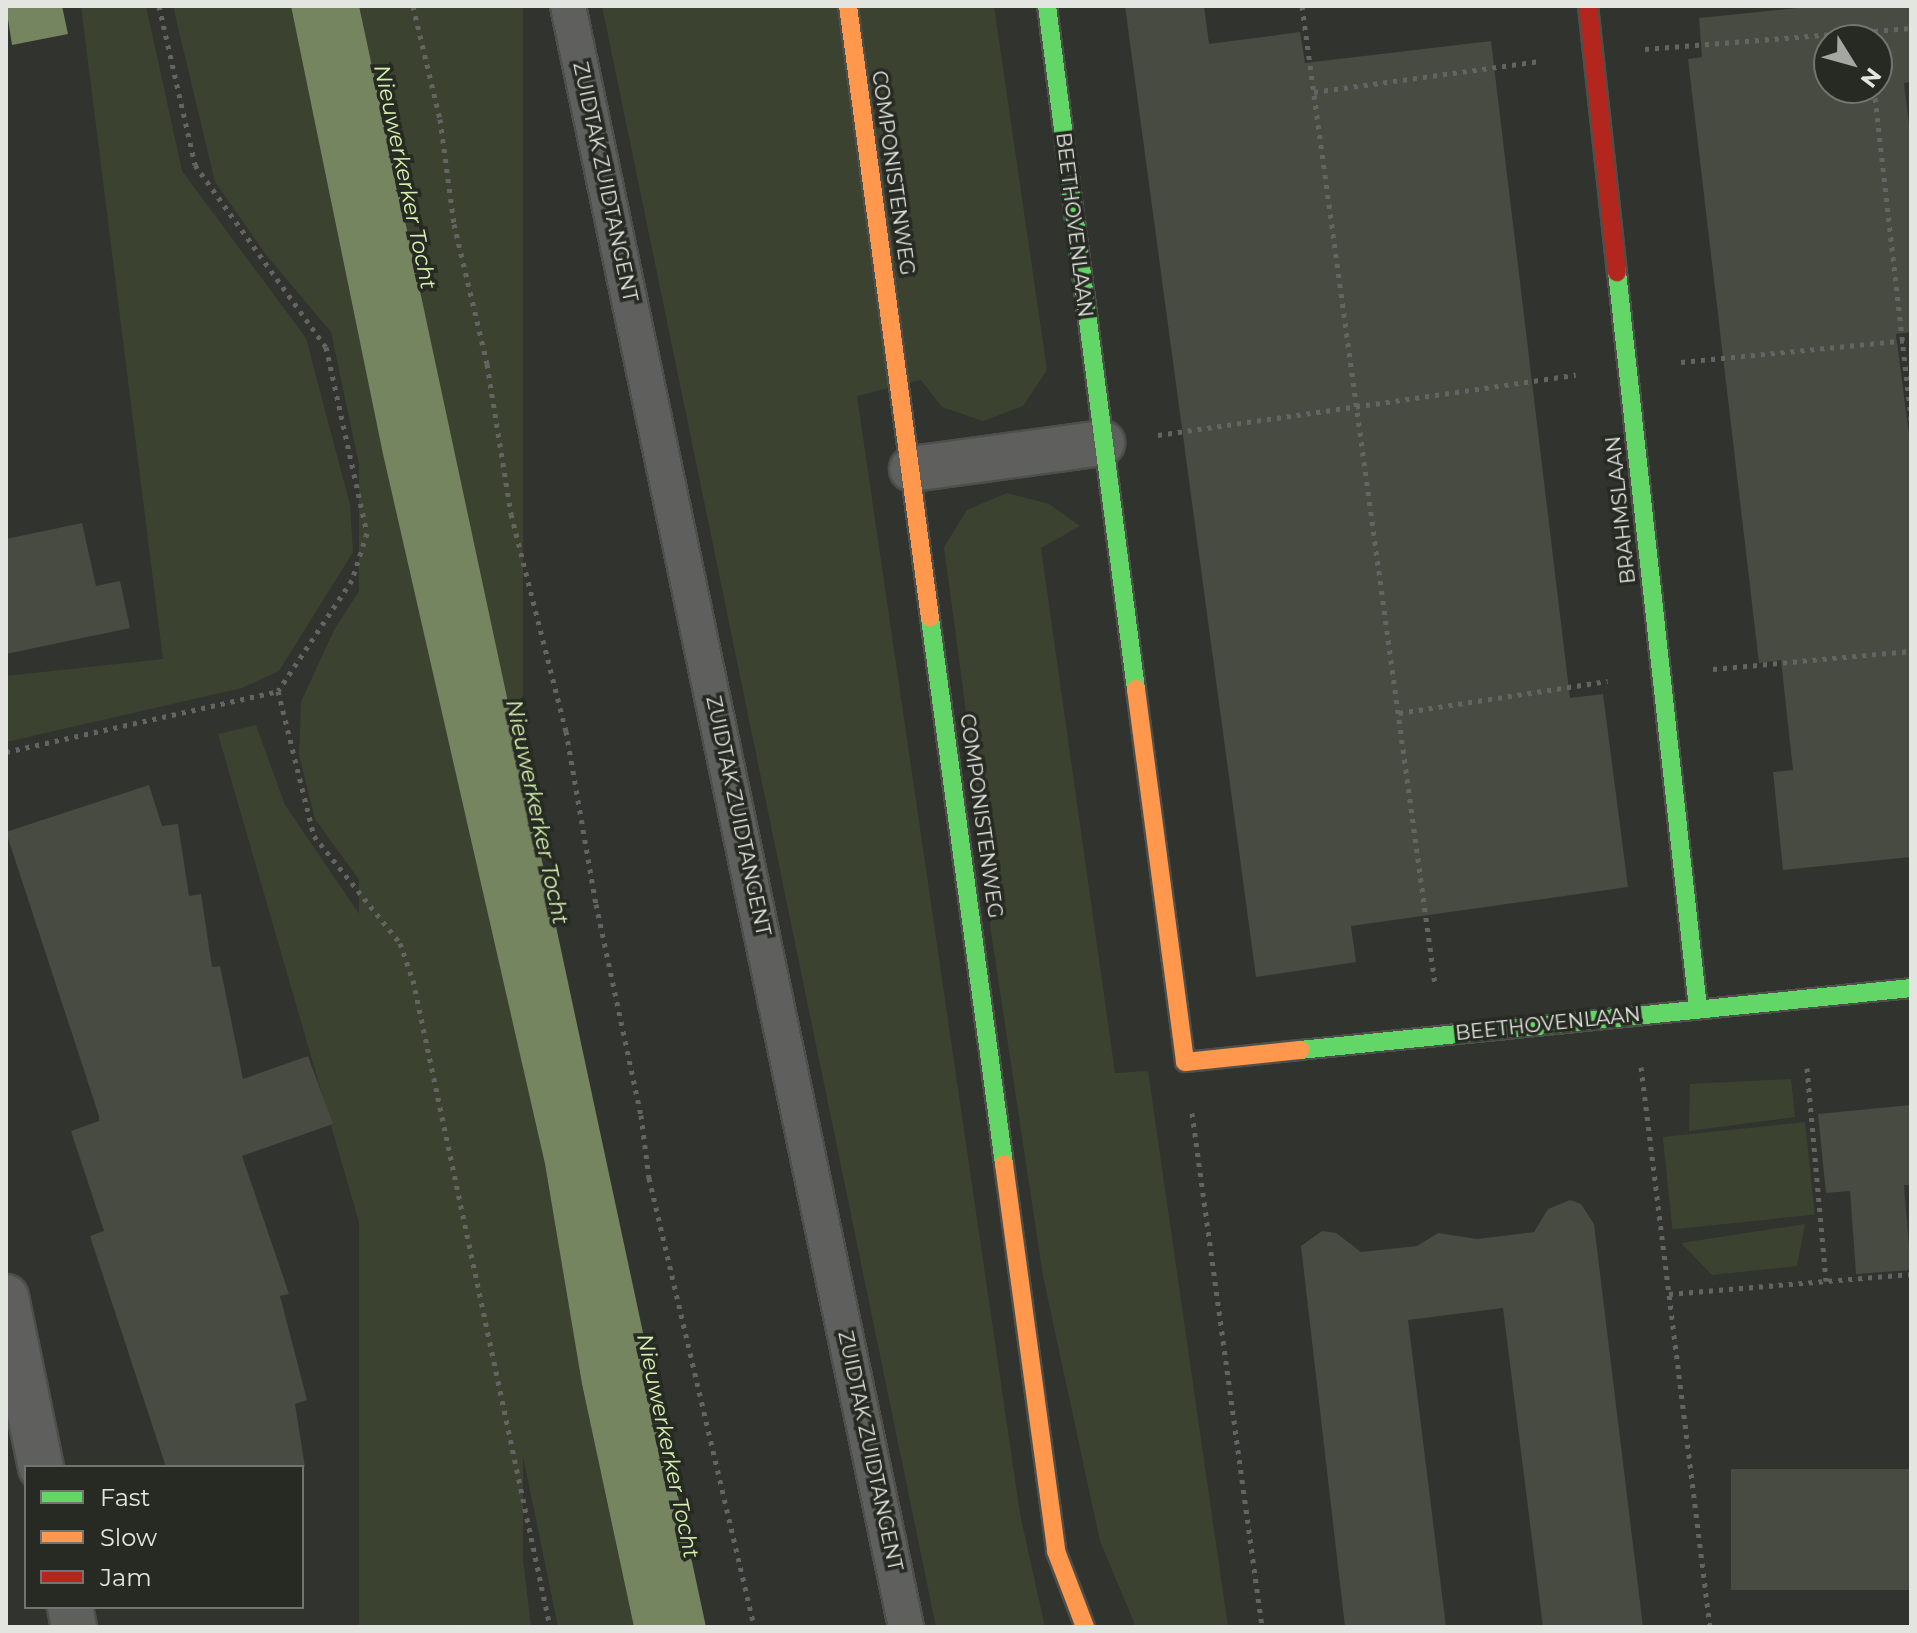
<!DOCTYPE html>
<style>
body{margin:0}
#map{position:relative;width:1917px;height:1633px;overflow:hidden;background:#31332e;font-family:Montserrat,sans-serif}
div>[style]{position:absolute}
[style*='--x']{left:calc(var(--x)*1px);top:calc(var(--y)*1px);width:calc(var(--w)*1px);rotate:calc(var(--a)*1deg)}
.green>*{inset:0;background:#3b4330;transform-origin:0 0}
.water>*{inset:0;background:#75855f}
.building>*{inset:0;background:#474b42;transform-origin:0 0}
.path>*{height:5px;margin-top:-2.5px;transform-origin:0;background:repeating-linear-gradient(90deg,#646562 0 4px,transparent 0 10px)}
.roads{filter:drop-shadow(2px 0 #4e4f4b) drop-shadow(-2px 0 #4e4f4b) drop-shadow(0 2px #4e4f4b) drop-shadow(0 -2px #4e4f4b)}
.lane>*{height:34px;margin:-17px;padding:0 17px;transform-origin:17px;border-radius:17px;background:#5f605e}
.street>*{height:44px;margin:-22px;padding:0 22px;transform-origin:22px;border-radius:22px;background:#5f605e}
.fast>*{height:18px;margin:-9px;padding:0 9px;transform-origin:9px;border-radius:9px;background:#63d668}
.slow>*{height:18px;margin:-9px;padding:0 9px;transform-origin:9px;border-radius:9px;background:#ff974d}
.jam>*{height:18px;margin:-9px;padding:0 9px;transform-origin:9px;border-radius:9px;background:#b3261e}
span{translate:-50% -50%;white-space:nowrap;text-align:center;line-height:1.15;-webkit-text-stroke:7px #272a23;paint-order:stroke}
.street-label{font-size:20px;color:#e3e5e0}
.water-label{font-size:22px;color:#d4f0ad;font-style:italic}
.frame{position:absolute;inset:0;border:8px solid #e3e5e0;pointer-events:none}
.legend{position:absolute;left:24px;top:1465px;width:280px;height:144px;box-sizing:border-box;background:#272a23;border:2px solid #72756f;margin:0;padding:10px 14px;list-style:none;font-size:24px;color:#e3e5e0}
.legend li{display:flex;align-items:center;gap:16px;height:40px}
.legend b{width:40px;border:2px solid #72756f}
.north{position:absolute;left:1813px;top:24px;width:80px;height:80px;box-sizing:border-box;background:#272a23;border:2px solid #72756f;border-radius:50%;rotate:127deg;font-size:22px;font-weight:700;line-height:32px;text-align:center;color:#e3e5e0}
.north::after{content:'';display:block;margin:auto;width:28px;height:36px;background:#a5a7a2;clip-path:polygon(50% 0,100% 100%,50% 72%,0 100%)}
</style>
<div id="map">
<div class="green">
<i style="clip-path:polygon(81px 6px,146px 6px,182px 171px,306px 338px,350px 505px,353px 552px,279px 671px,242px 688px,6px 742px,6px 676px,163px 659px)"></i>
<i style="clip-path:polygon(173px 6px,291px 6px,383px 454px,545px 1164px,582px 1384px,634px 1627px,558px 1627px,423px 968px,315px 819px,299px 755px,301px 702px,334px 630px,379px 560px,331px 332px,267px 256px,215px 182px)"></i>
<i style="left:359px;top:6px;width:164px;height:1658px"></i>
<i style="clip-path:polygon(602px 6px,994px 6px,1047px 370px,1023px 406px,983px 421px,942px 407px,921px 380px,857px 396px,1020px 1514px,1045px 1627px,936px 1627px)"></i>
<i style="clip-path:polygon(1007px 493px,1049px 504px,1080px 526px,1041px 548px,1115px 1073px,1148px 1071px,1228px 1627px,1136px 1627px,1100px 1541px,1043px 1276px,990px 925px,993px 913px,944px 547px,967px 510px)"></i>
<i style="clip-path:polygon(256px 725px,285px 805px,402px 977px,524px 1567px,531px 1627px,460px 1627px,404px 1378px,218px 734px)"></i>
<i style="clip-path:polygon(1791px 1079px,1795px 1117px,1689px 1131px,1690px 1084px)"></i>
<i style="left:1805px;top:1122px;width:93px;height:143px;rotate:84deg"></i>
<i style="clip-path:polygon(1805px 1224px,1797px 1266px,1712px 1275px,1681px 1243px)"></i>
</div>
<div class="water">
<i style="clip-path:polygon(6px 6px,62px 6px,68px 34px,12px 45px)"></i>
<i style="clip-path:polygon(291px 6px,359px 6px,706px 1627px,634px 1627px,582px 1384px,545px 1164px,383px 454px)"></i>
</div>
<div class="building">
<i style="clip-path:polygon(1125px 6px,1204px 6px,1209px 44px,1300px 32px,1305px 63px,1491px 41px,1570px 698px,1603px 694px,1628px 887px,1351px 926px,1356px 962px,1256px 977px)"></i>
<i style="clip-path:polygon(evenodd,1817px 6px,1911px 6px,1911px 82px,1904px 83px,1911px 142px,1911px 332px,1896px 334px,1911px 450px,1911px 857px,1783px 870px,1773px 772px,1793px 770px,1781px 660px,1759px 663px,1688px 59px,1702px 57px,1699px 18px,1817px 6px,1829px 40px,1877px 40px,1877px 88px,1829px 88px,1829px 40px)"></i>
<i style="clip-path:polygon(82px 523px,96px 586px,120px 581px,130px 628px,6px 654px,6px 539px)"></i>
<i style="clip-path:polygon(149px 785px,162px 826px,178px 824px,189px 896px,201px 894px,212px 967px,220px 966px,243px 1079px,308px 1056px,333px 1124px,242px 1156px,289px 1294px,280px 1296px,307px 1400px,295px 1404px,305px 1467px,166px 1467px,90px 1236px,104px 1231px,71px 1131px,99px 1121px,99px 1116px,6px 832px)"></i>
<i style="clip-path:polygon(1911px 1105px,1911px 1185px,1904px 1185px,1911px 1270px,1856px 1274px,1850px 1191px,1826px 1193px,1818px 1114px)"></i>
<i style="clip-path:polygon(1570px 1200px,1581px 1204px,1594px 1224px,1643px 1627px,1543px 1627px,1503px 1308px,1408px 1320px,1446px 1627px,1345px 1627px,1301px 1246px,1322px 1231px,1336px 1233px,1361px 1252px,1417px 1246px,1438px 1233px,1477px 1239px,1534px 1232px,1548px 1209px)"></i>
<i style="left:1911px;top:1469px;width:121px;height:180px;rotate:90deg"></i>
</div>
<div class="path">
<i style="--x:159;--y:6;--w:163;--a:77.2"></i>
<i style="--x:195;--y:165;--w:224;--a:54.3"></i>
<i style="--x:326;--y:347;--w:190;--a:77.6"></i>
<i style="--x:367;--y:533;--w:49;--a:107.7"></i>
<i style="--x:352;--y:580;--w:133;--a:123.7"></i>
<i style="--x:278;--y:691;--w:149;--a:76.1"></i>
<i style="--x:314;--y:836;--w:137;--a:51.2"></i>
<i style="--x:400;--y:943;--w:39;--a:71"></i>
<i style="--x:413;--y:980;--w:661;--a:78.04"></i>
<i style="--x:413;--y:6;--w:116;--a:76.6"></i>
<i style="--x:440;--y:119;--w:106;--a:82.4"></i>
<i style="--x:454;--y:224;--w:144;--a:76.7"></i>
<i style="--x:487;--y:364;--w:152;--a:80.9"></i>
<i style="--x:511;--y:514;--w:224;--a:75.8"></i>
<i style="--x:566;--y:731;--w:176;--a:80.2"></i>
<i style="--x:596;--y:904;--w:216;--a:78"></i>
<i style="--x:641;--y:1115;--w:64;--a:82.8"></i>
<i style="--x:649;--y:1178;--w:461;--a:76.8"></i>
<i style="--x:1302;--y:6;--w:987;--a:82.26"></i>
<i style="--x:1645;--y:49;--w:267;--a:-4.5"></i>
<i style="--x:1874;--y:88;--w:334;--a:83.6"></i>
<i style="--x:1314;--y:92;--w:228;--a:-7.8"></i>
<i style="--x:1681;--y:362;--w:231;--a:-5.5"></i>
<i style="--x:1158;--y:435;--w:422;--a:-8.2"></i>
<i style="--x:1713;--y:669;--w:199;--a:-5.2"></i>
<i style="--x:1399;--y:713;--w:211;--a:-8.7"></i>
<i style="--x:6;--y:752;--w:279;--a:-12.6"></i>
<i style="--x:1641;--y:1067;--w:564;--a:82.98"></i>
<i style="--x:1807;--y:1068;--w:214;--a:84.9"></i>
<i style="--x:1192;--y:1113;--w:519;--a:82.24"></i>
<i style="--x:1669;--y:1294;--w:243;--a:-4.7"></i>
</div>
<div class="roads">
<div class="lane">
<i style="--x:568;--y:6;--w:1656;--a:78.22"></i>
</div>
<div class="street">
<i style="--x:912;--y:469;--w:192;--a:-7.8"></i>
<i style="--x:6;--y:1297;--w:174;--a:78.4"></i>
<i style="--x:70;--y:1607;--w:20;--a:79"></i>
</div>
<div class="fast">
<i style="--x:1047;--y:6;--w:689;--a:82.58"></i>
<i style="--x:1617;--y:272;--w:740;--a:83.72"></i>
<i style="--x:930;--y:618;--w:551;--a:82.28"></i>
<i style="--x:1300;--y:1050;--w:614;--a:-5.79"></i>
</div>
<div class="slow">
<i style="--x:848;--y:6;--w:617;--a:82.37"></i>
<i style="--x:1136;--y:689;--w:376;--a:82.5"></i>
<i style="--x:1185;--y:1062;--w:116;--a:-6"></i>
<i style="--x:1004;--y:1164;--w:390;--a:82.3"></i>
<i style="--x:1056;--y:1551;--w:81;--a:69.1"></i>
</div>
<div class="jam">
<i style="--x:1588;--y:6;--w:268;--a:83.8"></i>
</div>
</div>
<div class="street-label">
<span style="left:893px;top:173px;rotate:82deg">COMPONISTENWEG</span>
<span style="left:605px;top:182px;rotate:78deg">ZUIDTAK ZUIDTANGENT</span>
<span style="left:1074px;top:225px;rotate:83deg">BEETHOVENLAAN</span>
<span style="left:1621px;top:510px;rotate:-96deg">BRAHMSLAAN</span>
<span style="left:738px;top:816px;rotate:78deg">ZUIDTAK ZUIDTANGENT</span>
<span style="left:981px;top:816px;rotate:82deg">COMPONISTENWEG</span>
<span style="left:1548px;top:1024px;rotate:-6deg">BEETHOVENLAAN</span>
<span style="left:870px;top:1451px;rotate:78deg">ZUIDTAK ZUIDTANGENT</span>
</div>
<div class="water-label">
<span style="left:405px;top:177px;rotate:78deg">Nieuwerkerker Tocht</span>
<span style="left:537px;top:812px;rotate:78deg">Nieuwerkerker Tocht</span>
<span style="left:668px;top:1446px;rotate:78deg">Nieuwerkerker Tocht</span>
</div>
<div class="frame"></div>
<ul class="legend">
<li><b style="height:10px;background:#63d668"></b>Fast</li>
<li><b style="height:10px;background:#ff974d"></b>Slow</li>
<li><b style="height:10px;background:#b3261e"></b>Jam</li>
</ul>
<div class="north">N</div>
</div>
